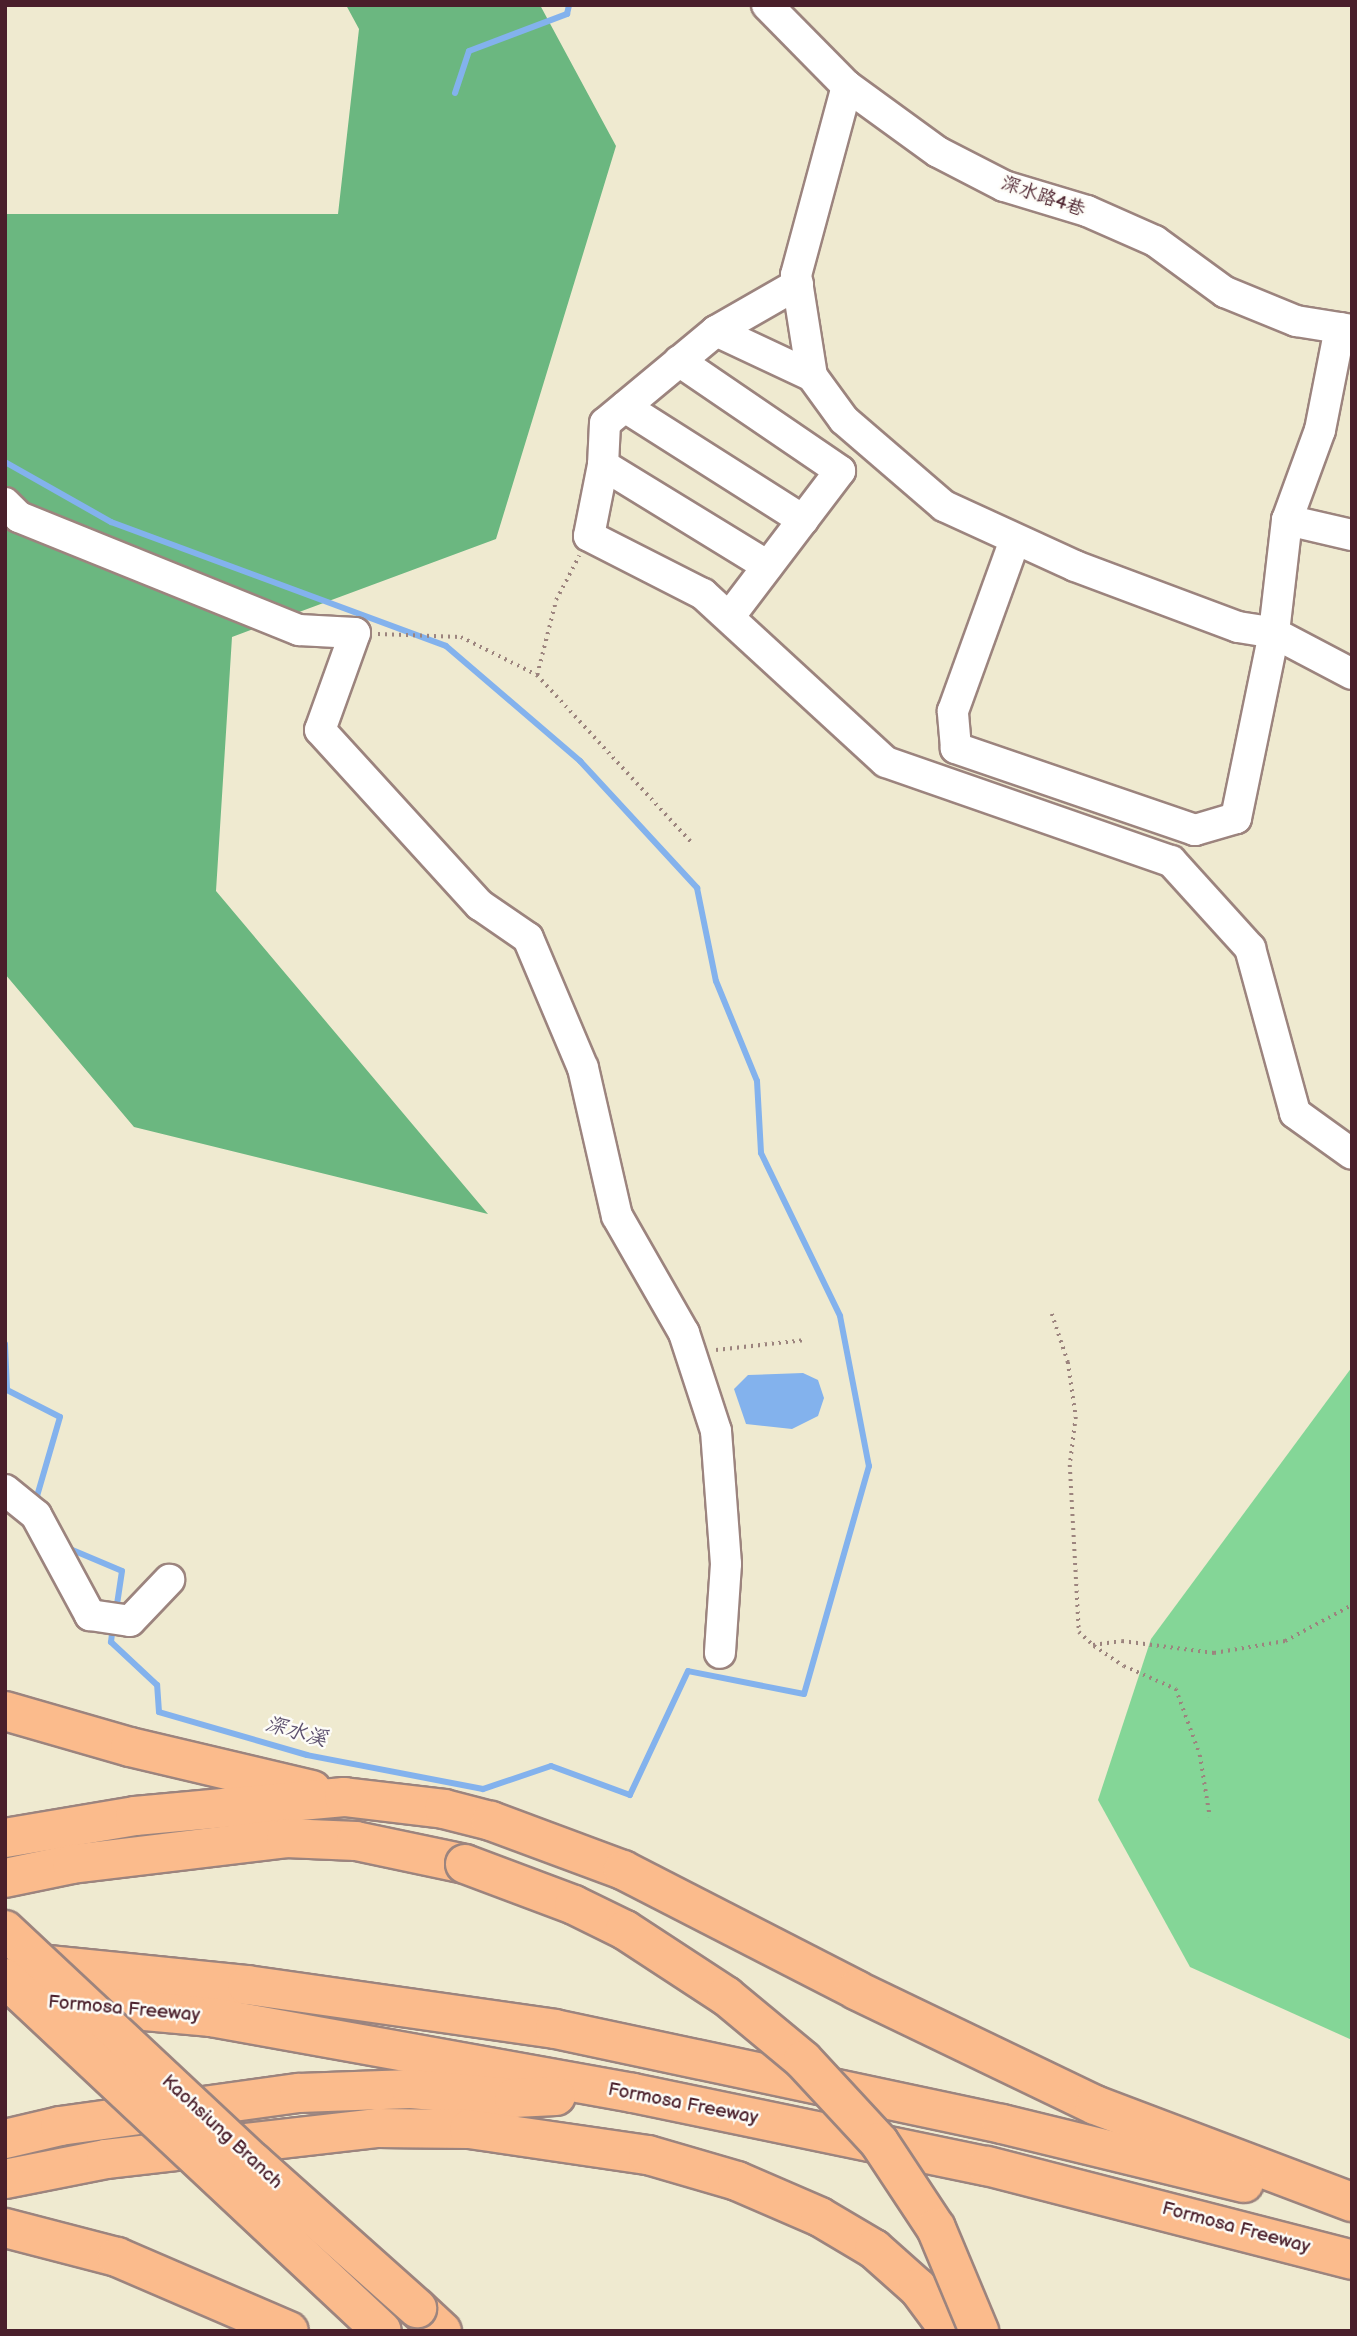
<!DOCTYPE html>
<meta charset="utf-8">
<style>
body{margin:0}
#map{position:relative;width:1357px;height:2336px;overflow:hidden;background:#efead0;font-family:"Balsamiq Sans","LXGW WenKai TC",sans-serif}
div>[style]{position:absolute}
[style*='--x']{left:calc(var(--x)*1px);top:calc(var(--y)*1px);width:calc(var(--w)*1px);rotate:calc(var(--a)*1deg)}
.green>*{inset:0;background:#84d697}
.forest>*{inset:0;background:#6bb780}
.water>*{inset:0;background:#83b2ed}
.stream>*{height:6px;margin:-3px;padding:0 3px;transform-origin:3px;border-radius:3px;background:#83b2ed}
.path>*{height:3.5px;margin-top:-1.75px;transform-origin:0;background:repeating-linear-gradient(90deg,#9c847e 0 2px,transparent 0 7px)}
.roads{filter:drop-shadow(2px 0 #9c847e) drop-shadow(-2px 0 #9c847e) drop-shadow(0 2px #9c847e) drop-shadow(0 -2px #9c847e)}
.minor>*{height:30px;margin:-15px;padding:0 15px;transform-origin:15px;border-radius:15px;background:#fff}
.highway>*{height:38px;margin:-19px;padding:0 19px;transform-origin:19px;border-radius:19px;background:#fbbb8c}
.bridges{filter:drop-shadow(2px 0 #9c847e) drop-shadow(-2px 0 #9c847e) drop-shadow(0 2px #9c847e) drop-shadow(0 -2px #9c847e)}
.highway-bridge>*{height:38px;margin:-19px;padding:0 19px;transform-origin:19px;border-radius:19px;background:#fbbb8c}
span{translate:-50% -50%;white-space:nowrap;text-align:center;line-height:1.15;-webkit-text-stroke:5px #fdfcf7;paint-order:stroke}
.street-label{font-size:19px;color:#4a1f2b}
.water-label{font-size:21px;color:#5e526f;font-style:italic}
.frame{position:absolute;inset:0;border:7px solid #4a1f2b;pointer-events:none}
</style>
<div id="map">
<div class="green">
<i style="clip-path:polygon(1352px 1367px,1352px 2040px,1190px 1967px,1098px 1800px,1151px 1639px)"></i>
</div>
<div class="forest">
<i style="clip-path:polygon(346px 5px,540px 5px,616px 146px,496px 539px,232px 637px,216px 891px,488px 1214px,134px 1127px,5px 974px,5px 214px,338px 214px,359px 29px)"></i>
</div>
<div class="water">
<i style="clip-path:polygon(803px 1373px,818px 1380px,824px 1398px,818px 1416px,792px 1429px,746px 1424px,734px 1389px,748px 1375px)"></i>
</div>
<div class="stream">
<i style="--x:455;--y:93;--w:44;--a:-71.6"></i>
<i style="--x:469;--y:51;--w:105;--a:-20.7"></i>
<i style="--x:567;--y:14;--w:9;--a:-77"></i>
<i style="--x:5;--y:462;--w:122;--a:29.5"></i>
<i style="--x:111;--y:522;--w:357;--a:20.3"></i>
<i style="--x:446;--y:646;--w:177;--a:40.6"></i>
<i style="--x:580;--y:761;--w:173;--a:47.3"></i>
<i style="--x:697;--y:888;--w:95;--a:78.5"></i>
<i style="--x:716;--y:981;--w:108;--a:67.7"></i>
<i style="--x:757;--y:1081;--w:72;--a:86.8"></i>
<i style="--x:761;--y:1153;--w:181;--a:64.1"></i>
<i style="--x:840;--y:1316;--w:153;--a:79.1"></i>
<i style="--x:869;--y:1466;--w:237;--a:105.9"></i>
<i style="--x:804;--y:1694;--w:118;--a:-168.8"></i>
<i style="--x:688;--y:1671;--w:137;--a:115.1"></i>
<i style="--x:630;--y:1795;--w:84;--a:-159.8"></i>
<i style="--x:551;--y:1766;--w:72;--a:161.3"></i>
<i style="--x:483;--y:1789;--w:179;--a:-169.1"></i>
<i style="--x:307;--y:1755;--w:154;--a:-163.8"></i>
<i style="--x:159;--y:1712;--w:27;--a:-94"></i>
<i style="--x:157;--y:1685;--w:63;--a:-136.9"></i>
<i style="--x:111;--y:1642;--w:17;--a:-83"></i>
<i style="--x:5;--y:1344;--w:46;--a:87.5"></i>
<i style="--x:7;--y:1390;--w:59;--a:27"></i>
<i style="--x:60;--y:1417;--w:82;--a:106.2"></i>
<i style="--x:37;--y:1496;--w:9;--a:58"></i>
<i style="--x:70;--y:1549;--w:56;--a:22.9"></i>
<i style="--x:122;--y:1571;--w:40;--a:98.5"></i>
</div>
<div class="path">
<i style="--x:378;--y:634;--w:83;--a:2.1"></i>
<i style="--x:461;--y:637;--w:85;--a:26.6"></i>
<i style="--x:537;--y:675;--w:230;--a:47.3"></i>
<i style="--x:537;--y:675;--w:77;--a:-75.8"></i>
<i style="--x:556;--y:600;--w:50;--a:-62.4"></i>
<i style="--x:1052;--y:1314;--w:51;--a:71.6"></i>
<i style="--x:1068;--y:1362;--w:56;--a:81.7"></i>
<i style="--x:1076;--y:1417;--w:48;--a:97.1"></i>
<i style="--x:1070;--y:1465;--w:167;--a:86.9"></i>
<i style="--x:1079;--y:1632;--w:19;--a:43"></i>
<i style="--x:1093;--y:1645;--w:29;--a:-8"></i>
<i style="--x:1122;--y:1641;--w:93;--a:7.4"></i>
<i style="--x:1214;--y:1653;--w:72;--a:-9.6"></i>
<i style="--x:1285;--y:1641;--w:76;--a:-28.2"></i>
<i style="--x:716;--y:1350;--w:90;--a:-6.4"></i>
<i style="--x:1094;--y:1646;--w:36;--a:34"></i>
<i style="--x:1124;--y:1666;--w:57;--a:23.9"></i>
<i style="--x:1176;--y:1689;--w:70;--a:70"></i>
<i style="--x:1200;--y:1755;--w:63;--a:80.8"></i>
</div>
<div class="roads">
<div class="minor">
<i style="--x:767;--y:5;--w:114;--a:45.4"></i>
<i style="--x:847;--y:86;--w:112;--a:36"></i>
<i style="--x:938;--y:152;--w:74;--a:27.3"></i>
<i style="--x:1004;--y:186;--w:87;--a:16.8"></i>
<i style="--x:1087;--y:211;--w:74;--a:23.8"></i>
<i style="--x:1155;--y:241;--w:87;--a:36.1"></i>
<i style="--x:1225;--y:292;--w:77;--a:22.2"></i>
<i style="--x:1296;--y:321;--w:57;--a:9.1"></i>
<i style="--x:847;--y:86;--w:196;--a:105.1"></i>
<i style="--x:796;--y:275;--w:102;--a:81"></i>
<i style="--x:812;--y:376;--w:54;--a:54"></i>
<i style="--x:844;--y:420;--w:132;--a:40.7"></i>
<i style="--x:944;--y:506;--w:144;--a:24.6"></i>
<i style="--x:1075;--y:566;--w:174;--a:20.5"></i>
<i style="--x:1238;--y:627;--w:36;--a:9"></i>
<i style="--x:1274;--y:633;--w:189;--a:101.6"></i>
<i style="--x:1236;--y:818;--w:43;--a:163.7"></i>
<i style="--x:1195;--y:830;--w:253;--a:-161.1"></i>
<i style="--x:956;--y:748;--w:37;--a:-95"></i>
<i style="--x:953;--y:711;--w:182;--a:-70.1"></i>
<i style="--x:798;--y:284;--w:95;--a:150.2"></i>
<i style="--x:716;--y:331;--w:144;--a:140.3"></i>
<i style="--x:605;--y:423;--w:42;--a:92.7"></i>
<i style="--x:603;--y:465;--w:72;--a:101.2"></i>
<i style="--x:589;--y:536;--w:128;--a:27"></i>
<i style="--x:703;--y:594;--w:248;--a:42.6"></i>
<i style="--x:886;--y:762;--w:302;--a:19.2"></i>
<i style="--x:1171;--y:861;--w:118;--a:47.8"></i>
<i style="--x:1250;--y:948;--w:171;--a:74.7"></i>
<i style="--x:1295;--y:1113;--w:70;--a:35.7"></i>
<i style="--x:1340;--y:328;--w:104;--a:101.1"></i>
<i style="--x:1320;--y:430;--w:96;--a:110.1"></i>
<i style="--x:1287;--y:520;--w:114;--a:96.6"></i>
<i style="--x:1274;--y:633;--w:88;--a:27.7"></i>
<i style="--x:716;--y:331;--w:106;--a:25.1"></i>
<i style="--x:679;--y:361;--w:195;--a:34.3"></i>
<i style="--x:840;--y:471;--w:182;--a:127.2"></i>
<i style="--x:625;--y:407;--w:211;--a:32.4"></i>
<i style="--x:603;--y:465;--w:193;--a:31.5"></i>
<i style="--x:5;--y:503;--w:20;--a:45"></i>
<i style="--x:19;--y:517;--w:302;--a:22"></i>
<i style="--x:299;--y:630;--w:56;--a:3.1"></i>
<i style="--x:355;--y:633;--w:103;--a:109.8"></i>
<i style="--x:320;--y:730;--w:237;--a:47.6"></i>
<i style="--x:480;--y:905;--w:58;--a:34.5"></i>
<i style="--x:528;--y:938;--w:141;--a:67.1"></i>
<i style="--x:583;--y:1068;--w:152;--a:77.1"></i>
<i style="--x:617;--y:1216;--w:135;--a:60.2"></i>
<i style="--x:684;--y:1333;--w:103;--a:71.9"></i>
<i style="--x:716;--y:1431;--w:133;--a:85.7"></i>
<i style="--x:726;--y:1564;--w:89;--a:93.9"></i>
<i style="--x:1287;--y:520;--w:67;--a:13"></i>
<i style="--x:5;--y:1490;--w:40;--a:39"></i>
<i style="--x:36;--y:1515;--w:114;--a:61.6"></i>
<i style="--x:90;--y:1615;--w:40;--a:8.5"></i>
<i style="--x:130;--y:1621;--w:57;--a:-46.4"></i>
</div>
<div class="highway">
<i style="--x:5;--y:1711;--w:130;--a:16.1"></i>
<i style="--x:130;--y:1747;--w:187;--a:13.3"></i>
<i style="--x:5;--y:1838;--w:132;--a:-9.6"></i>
<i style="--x:135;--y:1816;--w:210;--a:-5.2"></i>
<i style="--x:344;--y:1797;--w:101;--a:6.8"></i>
<i style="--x:444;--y:1809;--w:49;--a:14.3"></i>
<i style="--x:491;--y:1821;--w:141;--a:20.4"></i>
<i style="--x:623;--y:1870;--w:262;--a:27.2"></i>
<i style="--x:856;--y:1990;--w:265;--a:25.7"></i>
<i style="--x:1095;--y:2105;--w:275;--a:20.7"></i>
<i style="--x:5;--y:1878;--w:68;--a:-11.8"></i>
<i style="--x:72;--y:1864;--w:216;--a:-6.9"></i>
<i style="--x:286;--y:1838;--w:70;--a:2.5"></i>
<i style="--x:356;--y:1841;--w:111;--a:11.9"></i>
<i style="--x:20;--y:1962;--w:228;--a:5.8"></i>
<i style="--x:247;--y:1985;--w:311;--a:8.1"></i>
<i style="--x:555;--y:2029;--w:457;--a:12"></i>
<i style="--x:1002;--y:2124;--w:249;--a:13.7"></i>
<i style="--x:67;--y:2004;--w:145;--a:5.2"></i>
<i style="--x:211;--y:2017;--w:429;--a:10.2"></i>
<i style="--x:633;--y:2093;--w:361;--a:11.7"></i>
<i style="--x:987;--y:2166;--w:377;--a:14.4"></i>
<i style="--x:5;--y:2139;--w:57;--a:-13.3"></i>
<i style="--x:60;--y:2126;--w:241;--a:-7.9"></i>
<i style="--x:299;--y:2093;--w:112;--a:-2"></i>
<i style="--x:411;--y:2089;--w:103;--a:5"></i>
<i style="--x:514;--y:2098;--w:42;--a:-2.7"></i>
<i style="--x:5;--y:2179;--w:103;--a:-11.2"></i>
<i style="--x:106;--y:2159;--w:274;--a:-6.5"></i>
<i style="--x:378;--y:2128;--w:91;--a:0.6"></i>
<i style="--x:469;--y:2129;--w:181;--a:8.3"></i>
<i style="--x:648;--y:2155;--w:93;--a:16.3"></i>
<i style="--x:737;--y:2181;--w:90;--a:23.4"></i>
<i style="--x:820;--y:2217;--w:63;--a:30.7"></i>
<i style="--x:874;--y:2249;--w:59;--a:41.6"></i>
<i style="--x:918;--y:2288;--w:54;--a:53.3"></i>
<i style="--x:5;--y:2228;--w:116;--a:14.5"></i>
<i style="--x:117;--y:2257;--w:187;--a:23.3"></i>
<i style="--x:417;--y:2308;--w:34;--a:43"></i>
</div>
</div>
<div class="bridges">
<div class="highway-bridge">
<i style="--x:465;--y:1864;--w:116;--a:20.6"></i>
<i style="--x:574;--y:1905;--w:57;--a:26.1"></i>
<i style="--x:625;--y:1930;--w:121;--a:33.2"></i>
<i style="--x:726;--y:1996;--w:100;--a:39.7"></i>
<i style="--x:803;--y:2060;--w:112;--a:47.2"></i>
<i style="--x:879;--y:2142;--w:103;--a:56.5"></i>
<i style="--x:936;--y:2228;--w:112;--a:67.3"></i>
<i style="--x:5;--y:1930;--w:340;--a:43.1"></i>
<i style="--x:253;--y:2162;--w:220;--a:41.7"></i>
<i style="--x:5;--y:1978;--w:516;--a:43.12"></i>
</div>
</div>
<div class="street-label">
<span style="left:1043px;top:197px;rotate:19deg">深水路4巷</span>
<span style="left:124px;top:2009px;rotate:5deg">Formosa Freeway</span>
<span style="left:683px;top:2104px;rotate:11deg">Formosa Freeway</span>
<span style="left:222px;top:2132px;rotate:43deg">Kaohsiung Branch</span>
<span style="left:1236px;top:2228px;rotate:15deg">Formosa Freeway</span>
</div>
<div class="water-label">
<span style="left:296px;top:1732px;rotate:15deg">深水溪</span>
</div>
<div class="frame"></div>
</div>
